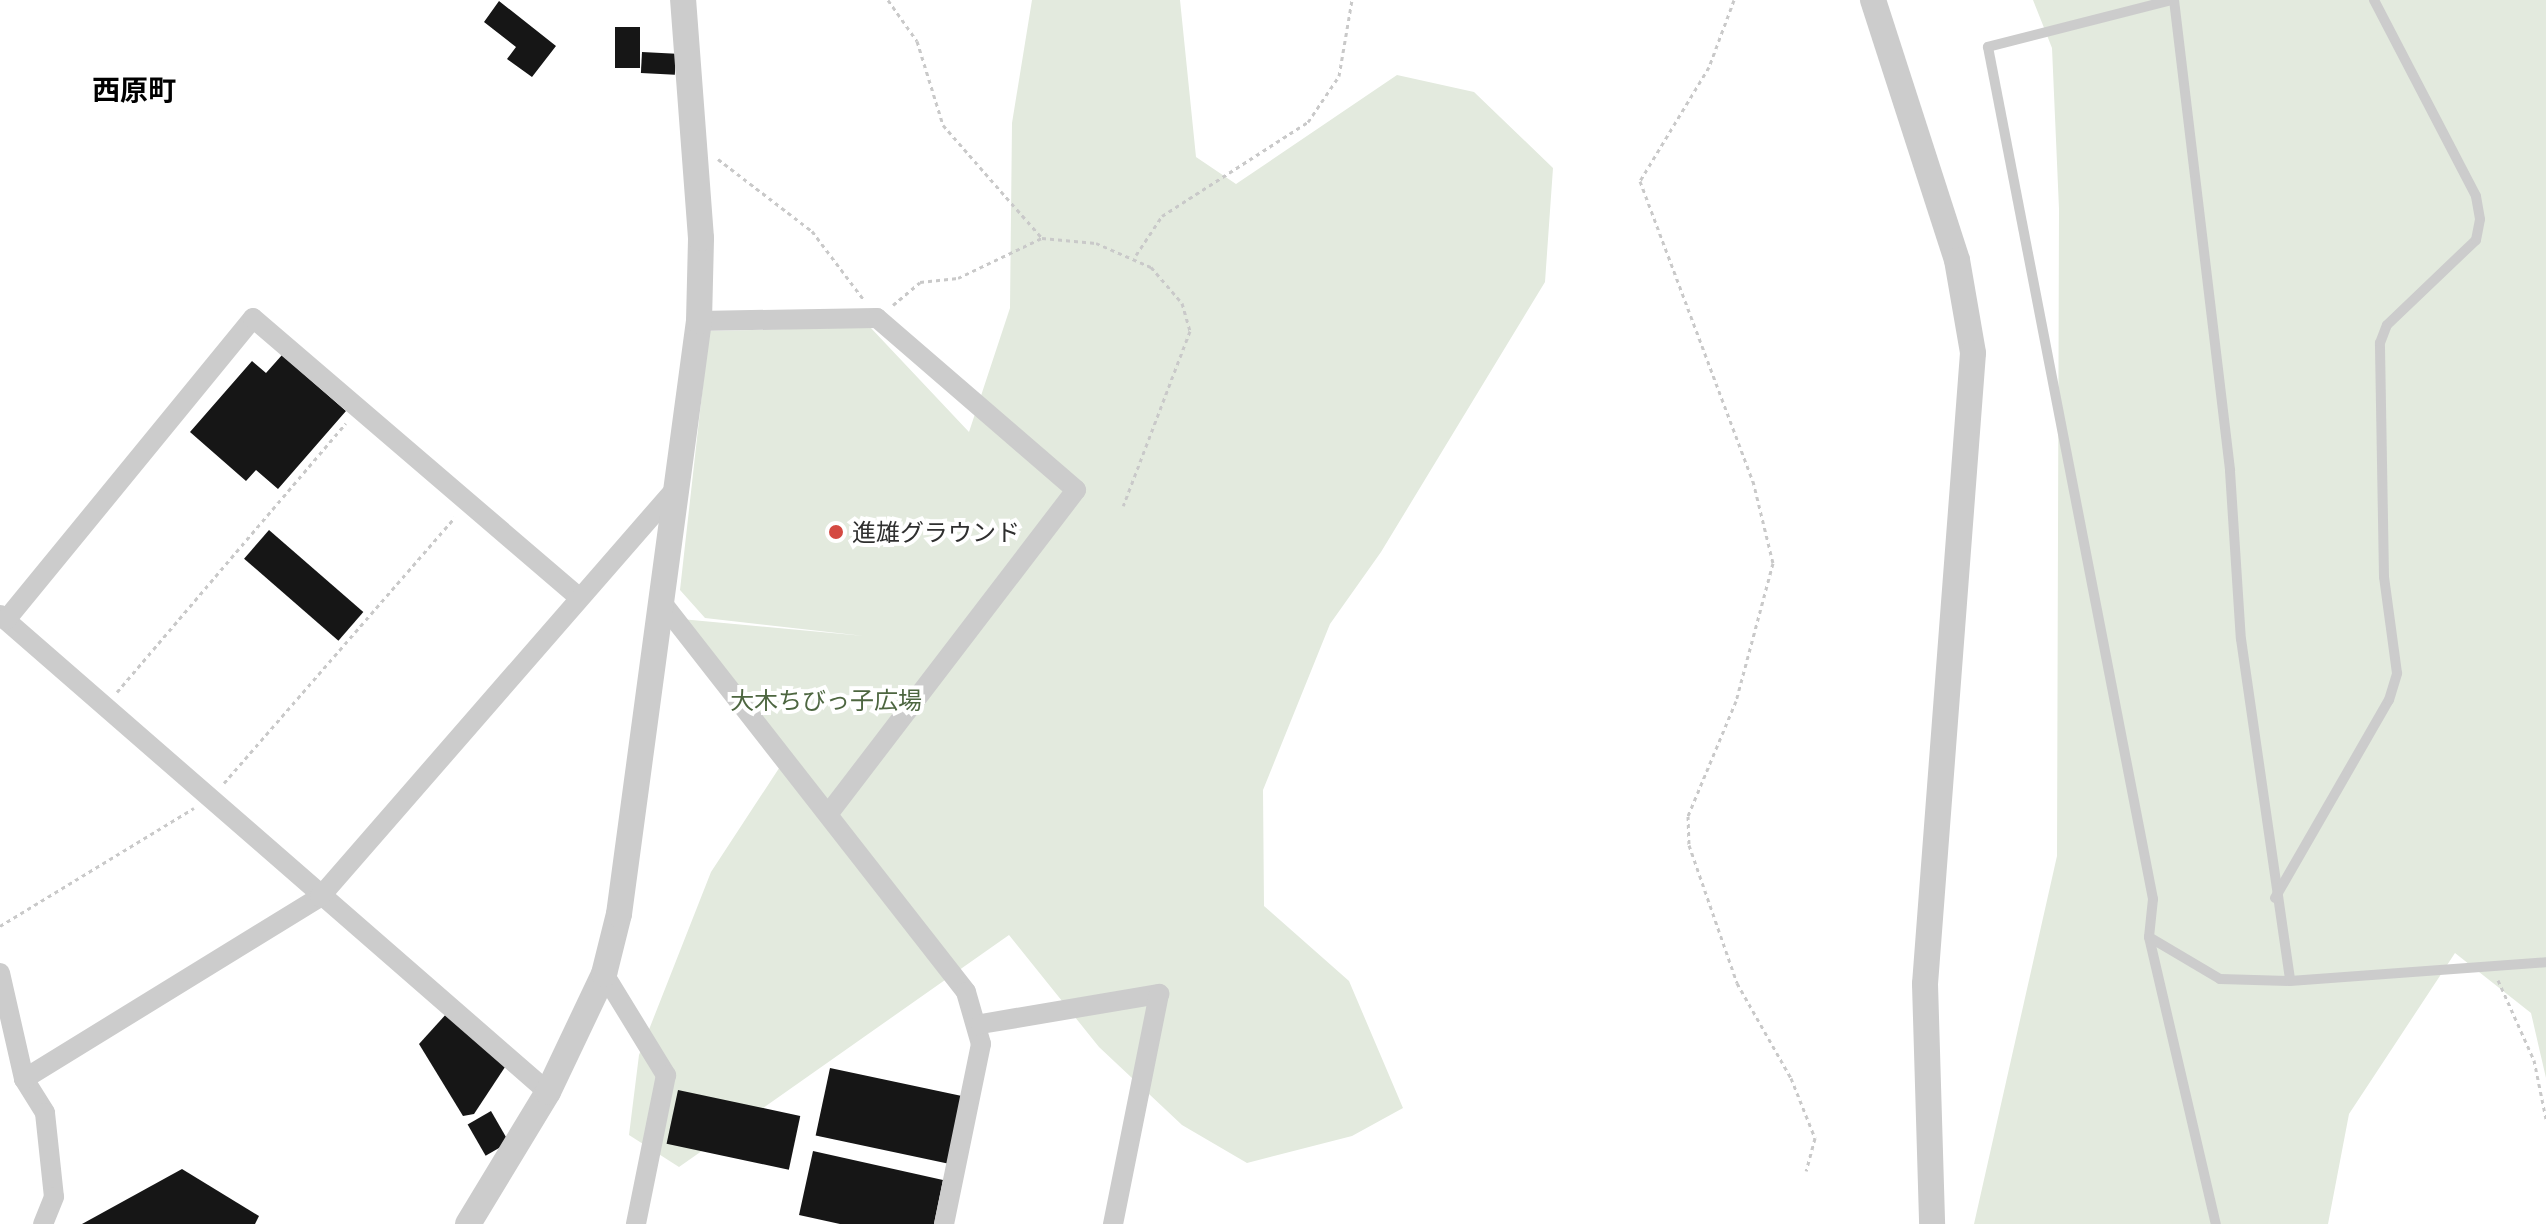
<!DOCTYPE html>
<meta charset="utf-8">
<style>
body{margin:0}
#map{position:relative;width:2546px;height:1224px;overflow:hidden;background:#fff;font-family:"Exo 2","Noto Sans JP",sans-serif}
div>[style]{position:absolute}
.green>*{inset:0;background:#e3eade}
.building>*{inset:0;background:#161616;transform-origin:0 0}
.path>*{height:3px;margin-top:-1.5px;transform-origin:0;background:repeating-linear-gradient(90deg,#c9c9c9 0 4px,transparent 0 8px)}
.service>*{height:10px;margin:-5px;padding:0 5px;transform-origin:5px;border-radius:5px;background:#ccc}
.minor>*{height:20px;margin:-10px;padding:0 10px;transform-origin:10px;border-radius:10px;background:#ccc}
.tertiary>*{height:26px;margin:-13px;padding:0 13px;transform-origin:13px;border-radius:13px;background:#ccc}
.dots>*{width:22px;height:22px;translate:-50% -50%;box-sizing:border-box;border:4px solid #fff;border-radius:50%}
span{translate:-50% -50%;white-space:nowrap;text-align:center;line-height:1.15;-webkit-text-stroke:8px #fff;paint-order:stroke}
.poi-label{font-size:24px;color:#2f2f2f}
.left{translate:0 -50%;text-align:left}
.park-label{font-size:24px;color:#4d6640}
.quarter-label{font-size:28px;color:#000;font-weight:700}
</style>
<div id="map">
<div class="green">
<div style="clip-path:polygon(1032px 0,1180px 0,1196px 157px,1236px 184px,1397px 75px,1474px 92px,1553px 168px,1545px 282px,1381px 552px,1330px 624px,1263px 790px,1264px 906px,1349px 981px,1403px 1108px,1352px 1136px,1247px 1163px,1182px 1125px,1099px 1047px,1009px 935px,679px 1167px,629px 1135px,639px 1055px,711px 872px,787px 756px,681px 619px,864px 636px,705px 618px,680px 590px,709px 331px,870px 327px,969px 432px,1010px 308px,1012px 123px)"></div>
<div style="clip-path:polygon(2033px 0,2546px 0,2546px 1078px,2531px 1013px,2455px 953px,2349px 1114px,2328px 1224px,1974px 1224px,2057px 856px,2059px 209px,2052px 48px)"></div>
</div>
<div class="building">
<div style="clip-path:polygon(499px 1px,556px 46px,532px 77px,507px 59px,516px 47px,484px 22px)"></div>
<div style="left:615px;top:27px;width:25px;height:41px"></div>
<div style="left:642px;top:52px;width:34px;height:21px;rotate:3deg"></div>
<div style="clip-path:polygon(282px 355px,346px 411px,278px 489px,256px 470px,246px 481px,190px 432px,252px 361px,266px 373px)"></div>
<div style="left:269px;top:530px;width:125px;height:38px;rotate:41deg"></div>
<div style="clip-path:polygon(448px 1012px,507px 1064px,474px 1114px,463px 1116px,419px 1044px)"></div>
<div style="left:830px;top:1068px;width:136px;height:69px;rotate:12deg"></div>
<div style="left:678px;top:1090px;width:125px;height:55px;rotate:12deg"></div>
<div style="left:491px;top:1111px;width:36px;height:27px;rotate:60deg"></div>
<div style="clip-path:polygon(813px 1151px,943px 1180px,934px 1224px,840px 1224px,799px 1215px)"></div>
<div style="clip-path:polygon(182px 1169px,259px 1216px,255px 1224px,82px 1224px)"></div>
</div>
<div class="path">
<div style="left:888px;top:0;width:50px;rotate:54.7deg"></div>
<div style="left:917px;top:41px;width:88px;rotate:72.8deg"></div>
<div style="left:943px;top:125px;width:150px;rotate:48.8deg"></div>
<div style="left:1734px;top:0;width:72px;rotate:110.5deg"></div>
<div style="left:1709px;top:67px;width:133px;rotate:121.2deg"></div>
<div style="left:1640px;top:181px;width:321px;rotate:69.4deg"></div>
<div style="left:1753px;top:481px;width:84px;rotate:76.3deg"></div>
<div style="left:1773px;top:563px;width:143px;rotate:105deg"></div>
<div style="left:1736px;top:701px;width:125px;rotate:112.7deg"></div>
<div style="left:1688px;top:816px;width:29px;rotate:88deg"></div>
<div style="left:1689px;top:845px;width:146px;rotate:70.8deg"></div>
<div style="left:1737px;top:983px;width:109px;rotate:60.4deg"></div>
<div style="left:1791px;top:1078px;width:65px;rotate:68.2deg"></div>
<div style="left:1815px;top:1138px;width:34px;rotate:105deg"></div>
<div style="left:718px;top:159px;width:118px;rotate:37.5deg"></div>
<div style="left:812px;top:231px;width:86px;rotate:53deg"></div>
<div style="left:1136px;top:255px;width:47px;rotate:-56.3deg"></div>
<div style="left:1162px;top:216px;width:174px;rotate:-32.8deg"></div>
<div style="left:1308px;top:122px;width:55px;rotate:-56deg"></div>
<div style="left:1339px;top:76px;width:77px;rotate:-80.3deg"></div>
<div style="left:893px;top:305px;width:35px;rotate:-40deg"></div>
<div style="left:920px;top:282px;width:38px;rotate:-6deg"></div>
<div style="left:958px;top:278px;width:93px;rotate:-25.5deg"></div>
<div style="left:1042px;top:238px;width:54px;rotate:5.3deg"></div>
<div style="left:1096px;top:243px;width:60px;rotate:23.6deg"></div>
<div style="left:1151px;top:267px;width:48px;rotate:49.3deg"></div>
<div style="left:1182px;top:303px;width:29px;rotate:74deg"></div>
<div style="left:1190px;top:331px;width:187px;rotate:110.9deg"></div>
<div style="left:117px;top:692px;width:353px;rotate:-49.6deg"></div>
<div style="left:224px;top:783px;width:352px;rotate:-49deg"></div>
<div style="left:0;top:926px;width:227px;rotate:-31.3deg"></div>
<div style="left:2498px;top:980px;width:88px;rotate:65.8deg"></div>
<div style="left:2534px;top:1060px;width:60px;rotate:78.5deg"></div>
</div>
<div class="service">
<div style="left:2172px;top:0;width:190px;rotate:165.7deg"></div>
<div style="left:1988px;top:47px;width:868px;rotate:79.04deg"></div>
<div style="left:2153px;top:899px;width:38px;rotate:96deg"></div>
<div style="left:2149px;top:937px;width:295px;rotate:76.9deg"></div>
<div style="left:2174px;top:0;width:474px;rotate:83.2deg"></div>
<div style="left:2230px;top:471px;width:168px;rotate:86.3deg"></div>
<div style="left:2241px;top:639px;width:345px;rotate:81.8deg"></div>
<div style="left:2275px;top:898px;width:228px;rotate:-60.1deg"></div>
<div style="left:2389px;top:700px;width:28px;rotate:-73deg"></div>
<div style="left:2397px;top:673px;width:97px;rotate:-97.7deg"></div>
<div style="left:2384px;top:577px;width:234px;rotate:-91deg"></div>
<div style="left:2380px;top:343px;width:19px;rotate:-69deg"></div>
<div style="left:2387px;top:325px;width:123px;rotate:-43.7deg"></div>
<div style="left:2476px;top:240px;width:21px;rotate:-79deg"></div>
<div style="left:2480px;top:219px;width:23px;rotate:-100deg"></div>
<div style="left:2476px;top:196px;width:221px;rotate:-117.5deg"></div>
<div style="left:2149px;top:937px;width:82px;rotate:30.6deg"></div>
<div style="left:2220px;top:979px;width:70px;rotate:1.6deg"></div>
<div style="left:2290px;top:981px;width:257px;rotate:-4.2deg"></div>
</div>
<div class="minor">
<div style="left:699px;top:321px;width:178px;rotate:-1deg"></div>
<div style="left:877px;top:318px;width:263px;rotate:40.8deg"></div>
<div style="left:1076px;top:490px;width:408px;rotate:127.4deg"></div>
<div style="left:663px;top:604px;width:492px;rotate:52deg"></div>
<div style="left:966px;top:992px;width:54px;rotate:73.9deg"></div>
<div style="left:981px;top:1044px;width:184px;rotate:101.6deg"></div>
<div style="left:0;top:615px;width:727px;rotate:41.04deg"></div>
<div style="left:6px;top:620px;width:390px;rotate:-50.7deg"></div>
<div style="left:253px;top:318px;width:427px;rotate:40.6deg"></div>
<div style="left:0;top:973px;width:109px;rotate:77.2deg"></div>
<div style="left:24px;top:1079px;width:40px;rotate:58deg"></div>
<div style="left:45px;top:1113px;width:84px;rotate:83.9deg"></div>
<div style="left:54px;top:1197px;width:29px;rotate:112deg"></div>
<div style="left:604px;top:974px;width:119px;rotate:58.5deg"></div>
<div style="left:666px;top:1075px;width:152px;rotate:101.4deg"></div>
<div style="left:981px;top:1024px;width:181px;rotate:-9.6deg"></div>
<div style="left:1159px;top:994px;width:235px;rotate:101.3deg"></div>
<div style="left:24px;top:1079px;width:347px;rotate:-31.6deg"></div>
<div style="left:320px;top:897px;width:544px;rotate:-48.95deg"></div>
</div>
<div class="tertiary">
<div style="left:1873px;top:0;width:273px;rotate:72.1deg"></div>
<div style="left:1957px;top:260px;width:94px;rotate:80.2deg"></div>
<div style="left:1973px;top:353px;width:633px;rotate:94.35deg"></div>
<div style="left:1925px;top:984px;width:240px;rotate:88.3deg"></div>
<div style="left:468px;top:1224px;width:154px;rotate:-58.8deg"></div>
<div style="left:548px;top:1092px;width:131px;rotate:-64.6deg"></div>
<div style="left:604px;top:974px;width:62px;rotate:-76deg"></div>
<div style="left:619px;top:914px;width:598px;rotate:-82.32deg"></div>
<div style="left:699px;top:321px;width:83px;rotate:-88.6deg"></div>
<div style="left:701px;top:238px;width:239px;rotate:-94.3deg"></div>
</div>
<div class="dots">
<div style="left:836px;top:532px;background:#d44a42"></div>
</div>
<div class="poi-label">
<span class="left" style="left:852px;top:532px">進雄グラウンド</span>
</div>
<div class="park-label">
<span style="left:826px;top:700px">大木ちびっ子広場</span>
</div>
<div class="quarter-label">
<span style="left:134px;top:89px">西原町</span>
</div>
</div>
